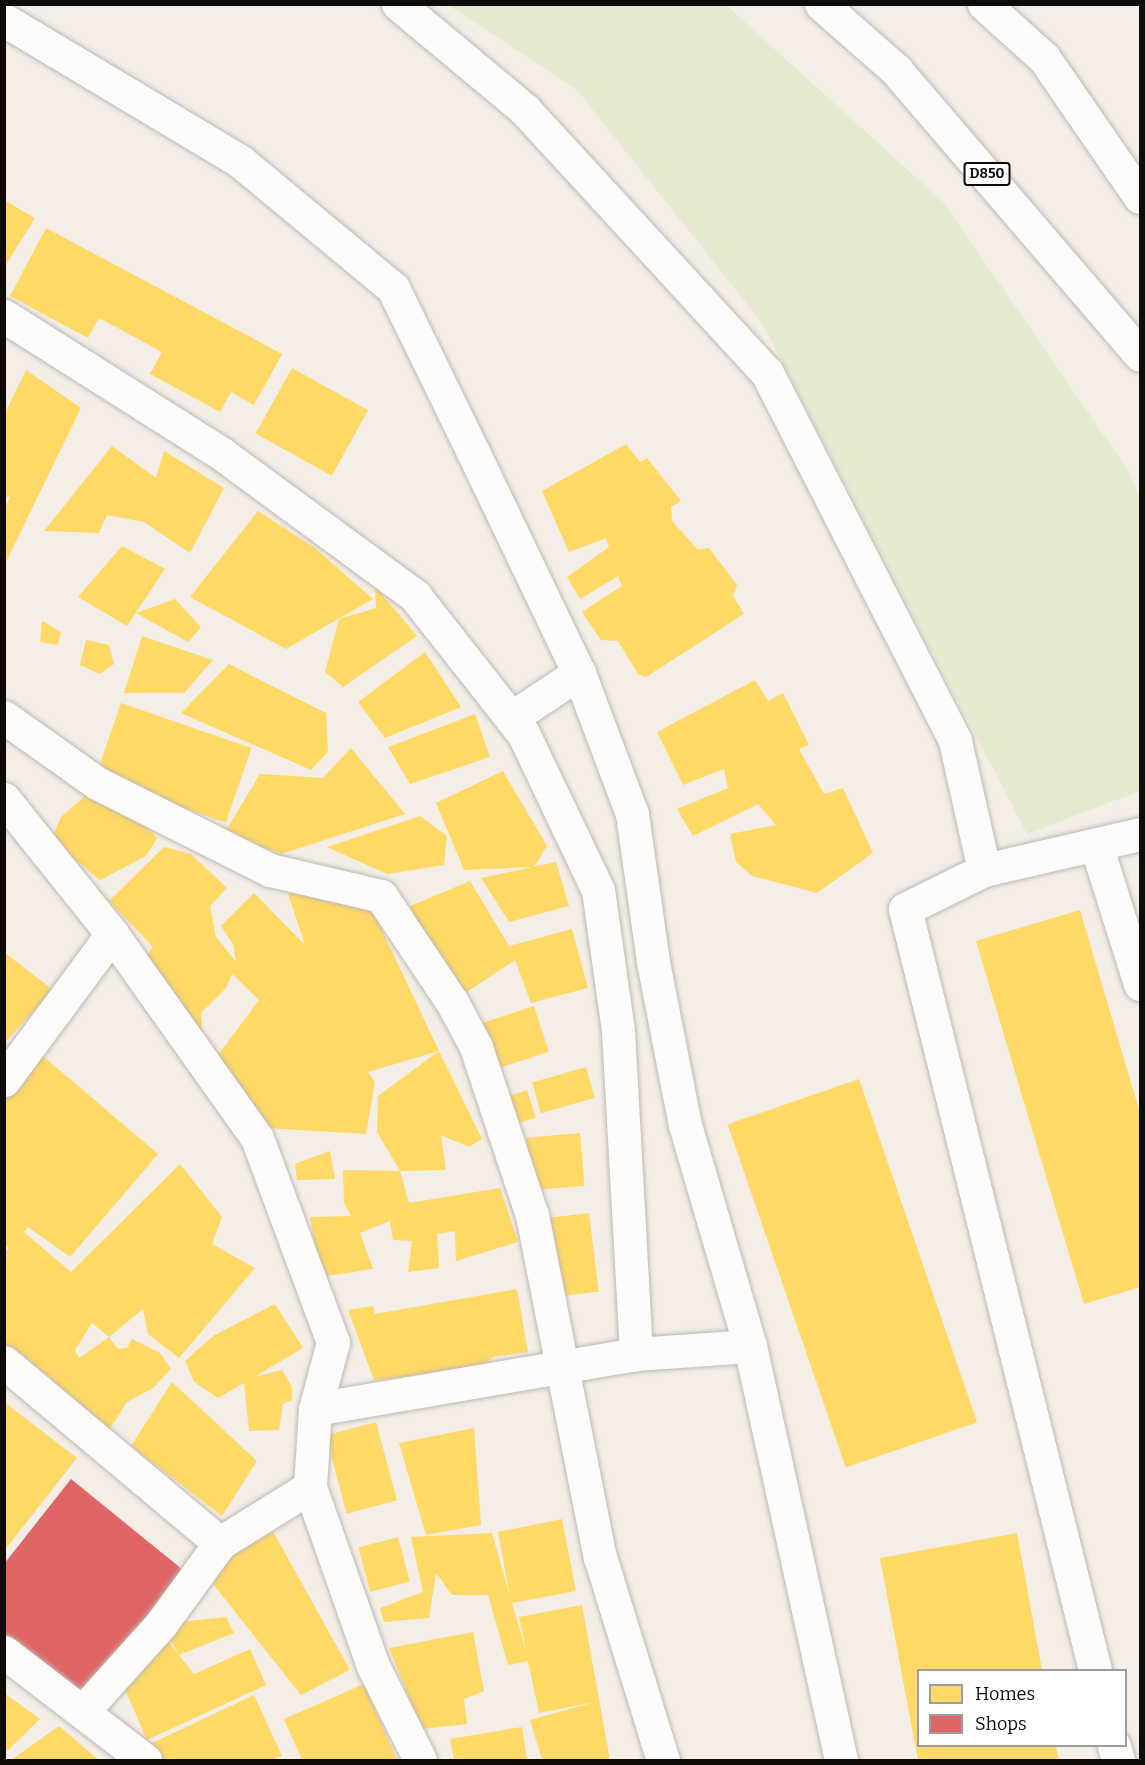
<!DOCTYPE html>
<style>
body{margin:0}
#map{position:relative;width:1145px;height:1765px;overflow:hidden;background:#f4eee7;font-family:Bitter,serif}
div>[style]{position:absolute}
.green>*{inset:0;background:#e5ebcf}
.homes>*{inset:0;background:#ffd966;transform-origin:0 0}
.shops>*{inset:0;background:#e06666}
.roads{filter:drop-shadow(0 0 2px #bdb8b3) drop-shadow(0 0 2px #bdb8b3)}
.minor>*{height:33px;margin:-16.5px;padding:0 16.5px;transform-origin:16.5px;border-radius:16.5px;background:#fdfcfb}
.trunk>*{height:33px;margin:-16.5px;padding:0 16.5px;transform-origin:16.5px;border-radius:16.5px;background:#fdfcfb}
span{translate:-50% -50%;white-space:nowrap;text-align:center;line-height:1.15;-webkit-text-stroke:6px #fff;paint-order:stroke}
.shield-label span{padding:2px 4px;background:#fff;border:2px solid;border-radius:4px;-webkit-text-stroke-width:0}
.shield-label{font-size:14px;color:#0f0b08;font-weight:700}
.frame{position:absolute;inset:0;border:6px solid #0f0b08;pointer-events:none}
.legend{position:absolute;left:917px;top:1669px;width:210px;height:78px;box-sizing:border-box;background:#fff;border:2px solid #9f9d9c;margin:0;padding:8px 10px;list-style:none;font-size:18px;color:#0f0b08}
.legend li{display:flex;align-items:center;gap:12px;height:30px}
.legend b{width:30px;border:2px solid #9f9d9c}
</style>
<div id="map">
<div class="green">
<div style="clip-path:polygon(448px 5px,726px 5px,944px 203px,1129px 472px,1140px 498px,1140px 791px,1027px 834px,762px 323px,577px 90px)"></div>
</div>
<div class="homes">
<div style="clip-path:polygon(4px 200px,35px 218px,4px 268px)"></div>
<div style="clip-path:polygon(46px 228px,282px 354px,254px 405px,231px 392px,220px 412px,150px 374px,162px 352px,99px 318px,88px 338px,10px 296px)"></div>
<div style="left:292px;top:368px;width:87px;height:75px;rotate:29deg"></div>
<div style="clip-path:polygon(26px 370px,81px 408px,4px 566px,4px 510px,10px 497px,4px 496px,4px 415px)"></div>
<div style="clip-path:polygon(626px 444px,640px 462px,647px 458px,681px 501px,671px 507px,672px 521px,698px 550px,709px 548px,737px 585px,733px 596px,744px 614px,646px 677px,638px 674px,618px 641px,601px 640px,582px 612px,622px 586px,618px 576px,580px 599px,567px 577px,609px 547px,606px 538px,569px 552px,542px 491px)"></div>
<div style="clip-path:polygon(112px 446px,156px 478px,164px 451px,224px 488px,190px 553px,144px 522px,107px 515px,99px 533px,44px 531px)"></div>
<div style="clip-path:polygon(258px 511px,315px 548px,373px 599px,286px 649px,190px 597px)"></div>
<div style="clip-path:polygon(122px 546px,165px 569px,127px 626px,78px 597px)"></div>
<div style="clip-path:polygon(375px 586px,417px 636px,343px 687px,325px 672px,339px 619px,376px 608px)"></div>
<div style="clip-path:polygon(175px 599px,201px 627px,188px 642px,136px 613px)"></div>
<div style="clip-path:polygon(42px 621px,61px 632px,58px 645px,40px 642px)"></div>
<div style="clip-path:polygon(142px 636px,213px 660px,184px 693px,124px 693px)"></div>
<div style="clip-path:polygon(86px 640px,109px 645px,114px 664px,100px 674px,80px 665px)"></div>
<div style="clip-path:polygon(425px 652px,461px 707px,385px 738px,358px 702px)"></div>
<div style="clip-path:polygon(229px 664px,326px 713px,328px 752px,311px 770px,181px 713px)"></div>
<div style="clip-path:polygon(755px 680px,768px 701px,783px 693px,809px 745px,799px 749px,824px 794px,843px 788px,873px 853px,817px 893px,752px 876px,736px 862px,730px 834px,776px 825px,758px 804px,693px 836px,677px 809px,728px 788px,724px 769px,683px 785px,657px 732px)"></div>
<div style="left:121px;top:703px;width:138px;height:79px;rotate:19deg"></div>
<div style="clip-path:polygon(475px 714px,490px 757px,410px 784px,388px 747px)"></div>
<div style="clip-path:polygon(351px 748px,405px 814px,281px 854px,225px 832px,260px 774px,323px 778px)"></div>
<div style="clip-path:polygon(503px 771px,547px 846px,534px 867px,464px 870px,436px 803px)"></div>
<div style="clip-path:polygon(95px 787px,134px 812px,157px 838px,146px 856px,100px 880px,51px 840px,61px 817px)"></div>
<div style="clip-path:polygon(420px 816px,447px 836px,444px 865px,387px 874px,327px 847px)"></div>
<div style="clip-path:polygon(164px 847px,191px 854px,227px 888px,210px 906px,216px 937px,236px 962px,233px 944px,221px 926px,254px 893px,305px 945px,288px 894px,320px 887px,373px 911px,439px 1051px,368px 1072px,375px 1082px,366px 1134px,266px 1128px,215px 1059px,259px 1000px,232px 974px,226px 988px,201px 1013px,203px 1040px,143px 959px,153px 947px,109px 901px)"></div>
<div style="clip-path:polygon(556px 862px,569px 906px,509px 922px,481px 878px)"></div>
<div style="clip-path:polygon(470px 881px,509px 946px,572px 929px,588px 988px,531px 1003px,515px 960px,452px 1002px,410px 906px)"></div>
<div style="clip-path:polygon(1080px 910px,1140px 1113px,1140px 1287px,1084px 1304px,976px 941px)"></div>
<div style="clip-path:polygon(4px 952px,53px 990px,4px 1043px)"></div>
<div style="left:534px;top:1006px;width:48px;height:63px;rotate:72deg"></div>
<div style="clip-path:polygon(evenodd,30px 1045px,158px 1154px,70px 1257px,28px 1227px,24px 1232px,71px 1272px,180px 1164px,222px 1217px,212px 1244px,255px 1268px,179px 1358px,148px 1334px,143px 1309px,109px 1337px,118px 1349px,127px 1348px,132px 1339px,160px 1353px,171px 1369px,153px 1388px,127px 1402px,108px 1432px,4px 1355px,4px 1253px,9px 1248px,4px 1245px,4px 1084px,30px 1045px,92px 1323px,109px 1337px,79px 1358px,75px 1350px,92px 1323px)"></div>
<div style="clip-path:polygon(439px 1051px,482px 1139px,469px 1147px,441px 1135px,446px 1170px,400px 1171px,377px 1132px,378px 1096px)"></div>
<div style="left:586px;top:1067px;width:32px;height:56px;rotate:74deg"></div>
<div style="left:859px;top:1079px;width:363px;height:139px;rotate:71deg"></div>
<div style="left:527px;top:1090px;width:29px;height:26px;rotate:72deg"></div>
<div style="left:580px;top:1133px;width:53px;height:54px;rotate:85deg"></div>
<div style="clip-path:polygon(330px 1151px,335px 1179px,297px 1180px,295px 1164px)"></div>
<div style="clip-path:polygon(343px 1170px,400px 1171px,409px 1203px,500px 1188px,518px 1242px,456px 1261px,455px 1231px,437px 1234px,439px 1268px,408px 1272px,412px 1241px,393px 1240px,390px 1221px,360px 1233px,373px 1269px,320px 1277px,310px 1217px,351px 1216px,344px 1203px)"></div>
<div style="left:589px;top:1213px;width:79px;height:48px;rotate:83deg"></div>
<div style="clip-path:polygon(517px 1289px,528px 1352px,493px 1357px,481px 1369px,374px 1380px,348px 1310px,373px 1306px,375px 1314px)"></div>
<div style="clip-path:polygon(275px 1304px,303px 1348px,254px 1377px,282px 1370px,292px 1387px,292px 1400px,283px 1404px,279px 1430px,249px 1431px,244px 1383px,218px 1398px,194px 1382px,185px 1361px,213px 1336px)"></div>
<div style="clip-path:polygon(172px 1382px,257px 1461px,222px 1516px,131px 1446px)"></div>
<div style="clip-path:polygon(4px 1402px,77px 1458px,4px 1551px)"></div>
<div style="left:376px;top:1422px;width:81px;height:52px;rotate:75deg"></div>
<div style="clip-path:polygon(474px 1428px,481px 1525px,426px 1535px,399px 1443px)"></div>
<div style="clip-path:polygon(562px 1519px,576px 1591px,512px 1603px,527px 1654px,519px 1617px,582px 1605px,610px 1760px,542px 1760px,530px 1720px,595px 1702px,539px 1713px,528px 1661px,508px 1665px,488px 1595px,452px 1595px,436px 1573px,429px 1618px,384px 1622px,380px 1608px,423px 1592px,411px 1537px,492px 1533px,510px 1597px,498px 1532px)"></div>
<div style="clip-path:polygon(270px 1526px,350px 1670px,301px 1695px,206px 1575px)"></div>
<div style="clip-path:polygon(1017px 1533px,1042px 1670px,918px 1670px,918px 1746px,1056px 1746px,1059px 1760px,918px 1760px,880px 1558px)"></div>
<div style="left:398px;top:1537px;width:46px;height:41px;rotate:75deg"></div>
<div style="clip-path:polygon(226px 1617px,234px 1633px,179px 1655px,161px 1624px)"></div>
<div style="clip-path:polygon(473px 1632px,484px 1691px,464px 1699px,467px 1724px,422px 1729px,389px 1648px)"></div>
<div style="clip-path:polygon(168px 1641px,194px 1674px,250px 1649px,266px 1685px,147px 1740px,121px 1680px)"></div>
<div style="clip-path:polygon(364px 1684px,397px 1760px,302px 1760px,284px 1719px)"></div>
<div style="clip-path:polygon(4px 1693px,40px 1719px,4px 1754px)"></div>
<div style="clip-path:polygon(254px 1695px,282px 1756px,272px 1760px,155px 1760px,148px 1745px)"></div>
<div style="clip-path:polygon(59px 1726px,99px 1760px,11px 1760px)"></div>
<div style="clip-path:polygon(522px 1727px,527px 1760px,454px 1760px,450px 1739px)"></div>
</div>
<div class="shops">
<div style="clip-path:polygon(71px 1479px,188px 1574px,82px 1698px,4px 1637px,4px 1564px)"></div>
</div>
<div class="roads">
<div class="minor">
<div style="left:398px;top:4px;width:165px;rotate:39.8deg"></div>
<div style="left:525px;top:110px;width:357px;rotate:47.4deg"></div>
<div style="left:767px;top:373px;width:413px;rotate:62.9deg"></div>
<div style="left:955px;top:741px;width:132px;rotate:77.3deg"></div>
<div style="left:984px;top:870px;width:160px;rotate:-13deg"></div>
<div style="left:4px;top:20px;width:276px;rotate:30.9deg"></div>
<div style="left:241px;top:162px;width:197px;rotate:39.7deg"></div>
<div style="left:393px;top:288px;width:185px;rotate:64deg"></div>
<div style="left:474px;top:454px;width:243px;rotate:64.4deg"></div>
<div style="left:579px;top:673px;width:151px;rotate:69.4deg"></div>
<div style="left:632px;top:814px;width:149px;rotate:81.9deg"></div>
<div style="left:653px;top:962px;width:166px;rotate:78.9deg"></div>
<div style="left:685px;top:1125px;width:230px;rotate:73.6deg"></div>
<div style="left:750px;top:1346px;width:424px;rotate:77.6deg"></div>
<div style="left:4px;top:316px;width:258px;rotate:32.3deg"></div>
<div style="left:222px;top:454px;width:240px;rotate:36.3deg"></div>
<div style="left:415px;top:596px;width:174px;rotate:51.8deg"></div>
<div style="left:523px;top:733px;width:174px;rotate:64.5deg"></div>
<div style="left:598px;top:890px;width:142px;rotate:81.9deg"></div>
<div style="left:618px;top:1031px;width:324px;rotate:86.8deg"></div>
<div style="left:4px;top:717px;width:114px;rotate:35.4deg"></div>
<div style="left:97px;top:783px;width:194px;rotate:26.7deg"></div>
<div style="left:270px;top:870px;width:114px;rotate:13.2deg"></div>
<div style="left:381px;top:896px;width:128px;rotate:56.2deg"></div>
<div style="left:452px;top:1002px;width:51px;rotate:61.9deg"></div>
<div style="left:476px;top:1047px;width:177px;rotate:71.6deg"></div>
<div style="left:532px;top:1215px;width:349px;rotate:78.8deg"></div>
<div style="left:600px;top:1557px;width:213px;rotate:72.8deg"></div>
<div style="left:511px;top:718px;width:82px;rotate:-33.5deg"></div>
<div style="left:4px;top:799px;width:173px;rotate:51.3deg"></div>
<div style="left:112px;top:934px;width:250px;rotate:54.6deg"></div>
<div style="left:257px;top:1138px;width:218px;rotate:69.6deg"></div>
<div style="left:333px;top:1342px;width:69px;rotate:105deg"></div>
<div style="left:315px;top:1409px;width:78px;rotate:93.7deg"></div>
<div style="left:310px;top:1487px;width:190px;rotate:70.6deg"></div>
<div style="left:373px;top:1666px;width:105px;rotate:63.4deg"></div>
<div style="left:1096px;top:845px;width:146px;rotate:72.4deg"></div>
<div style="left:984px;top:870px;width:88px;rotate:153.7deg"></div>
<div style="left:905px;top:909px;width:784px;rotate:75.98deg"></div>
<div style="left:4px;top:1080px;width:182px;rotate:-53.5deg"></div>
<div style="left:4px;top:1362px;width:282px;rotate:40deg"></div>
<div style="left:315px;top:1409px;width:326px;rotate:-9.7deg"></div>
<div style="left:636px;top:1354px;width:114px;rotate:-4deg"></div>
<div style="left:4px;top:1652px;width:178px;rotate:37.5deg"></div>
<div style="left:83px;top:1711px;width:117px;rotate:-48.1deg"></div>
<div style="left:161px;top:1624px;width:100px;rotate:-53.9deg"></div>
<div style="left:220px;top:1543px;width:106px;rotate:-31.9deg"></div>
<div style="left:1114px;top:1746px;width:15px;rotate:74deg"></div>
</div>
<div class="trunk">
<div style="left:821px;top:4px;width:100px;rotate:41.3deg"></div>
<div style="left:896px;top:70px;width:375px;rotate:49.4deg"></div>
<div style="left:984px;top:4px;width:81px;rotate:42deg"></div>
<div style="left:1044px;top:58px;width:169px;rotate:55.4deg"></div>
</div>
</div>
<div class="shield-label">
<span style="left:987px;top:174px">D850</span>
</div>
<div class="frame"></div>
<ul class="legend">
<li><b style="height:16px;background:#ffd966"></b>Homes</li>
<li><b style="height:16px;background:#e06666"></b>Shops</li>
</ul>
</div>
